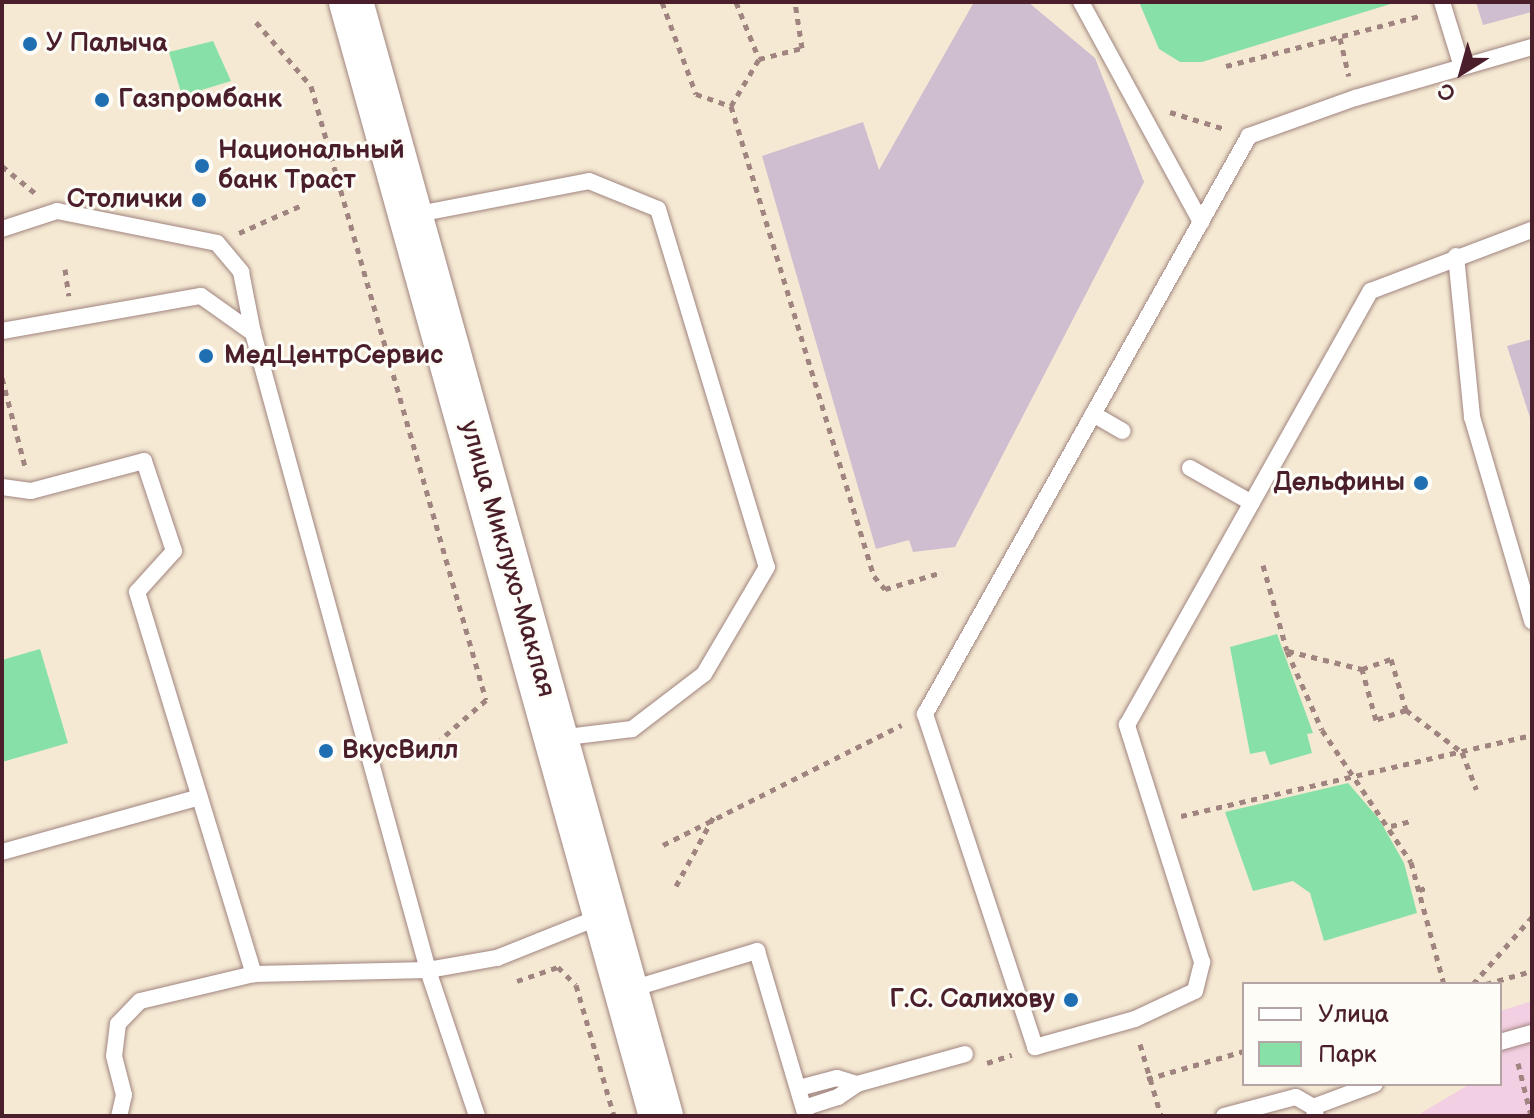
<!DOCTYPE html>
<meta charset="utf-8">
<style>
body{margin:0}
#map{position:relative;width:1534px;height:1118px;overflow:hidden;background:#f5e9d3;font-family:"Balsamiq Sans",sans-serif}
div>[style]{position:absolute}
.built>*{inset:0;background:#f2cfe2}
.industrial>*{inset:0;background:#cfbdd0}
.green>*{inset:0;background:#87e1a6}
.path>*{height:5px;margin-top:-2.5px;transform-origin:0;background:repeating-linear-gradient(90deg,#a0847f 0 6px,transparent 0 12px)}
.roads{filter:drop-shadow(0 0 2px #a0847f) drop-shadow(0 0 2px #a0847f)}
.service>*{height:16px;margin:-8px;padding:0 8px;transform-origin:8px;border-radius:8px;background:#fff}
.secondary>*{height:44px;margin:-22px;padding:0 22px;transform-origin:22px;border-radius:22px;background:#fff}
.dots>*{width:22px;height:22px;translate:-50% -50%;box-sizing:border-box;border:4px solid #fdfcf7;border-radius:50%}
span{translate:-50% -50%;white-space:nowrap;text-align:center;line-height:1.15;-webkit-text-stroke:6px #fdfcf7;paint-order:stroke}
.poi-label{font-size:26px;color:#4a1f2b;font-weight:700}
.left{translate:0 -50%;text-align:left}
.right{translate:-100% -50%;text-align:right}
.street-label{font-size:26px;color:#4a1f2b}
.frame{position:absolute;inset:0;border:4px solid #4a1f2b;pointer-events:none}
.legend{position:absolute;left:1242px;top:982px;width:260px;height:104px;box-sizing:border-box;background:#fdfcf7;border:2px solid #b5a4a5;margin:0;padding:10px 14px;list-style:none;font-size:24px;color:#4a1f2b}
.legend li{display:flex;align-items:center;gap:16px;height:40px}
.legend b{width:40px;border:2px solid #b5a4a5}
.north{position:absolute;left:1422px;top:32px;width:80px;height:80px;-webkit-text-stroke:6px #fdfcf7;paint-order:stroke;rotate:217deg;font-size:22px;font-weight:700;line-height:32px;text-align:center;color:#4a1f2b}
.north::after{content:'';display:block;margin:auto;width:28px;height:36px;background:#4a1f2b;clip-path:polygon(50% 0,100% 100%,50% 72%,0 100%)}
</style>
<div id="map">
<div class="built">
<div style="clip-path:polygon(1532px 1001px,1532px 1116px,1416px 1116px,1470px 1084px,1500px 1084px,1500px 1011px)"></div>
</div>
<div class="industrial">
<div style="clip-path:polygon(974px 2px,1028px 2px,1095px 58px,1144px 182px,955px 547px,913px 552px,909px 540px,876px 549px,762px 156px,863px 122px,879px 170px)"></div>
<div style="clip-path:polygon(1476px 2px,1532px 2px,1532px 12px,1483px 25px)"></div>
<div style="clip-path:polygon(1532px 339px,1532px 424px,1507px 346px)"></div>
</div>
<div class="green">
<div style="clip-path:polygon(1139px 2px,1397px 2px,1202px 62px,1180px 62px,1159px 49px)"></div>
<div style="clip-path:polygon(213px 41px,231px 81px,182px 96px,169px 52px)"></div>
<div style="clip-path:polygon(1277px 634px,1313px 733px,1307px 734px,1312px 753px,1270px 765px,1265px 751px,1250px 754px,1230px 647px)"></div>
<div style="clip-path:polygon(40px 649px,68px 743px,2px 762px,2px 660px)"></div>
<div style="clip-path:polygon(1348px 783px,1379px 819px,1404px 863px,1417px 913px,1324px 941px,1310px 893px,1293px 881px,1253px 891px,1225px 812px)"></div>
</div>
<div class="path">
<div style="left:662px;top:2px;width:98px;rotate:69.7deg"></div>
<div style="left:696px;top:94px;width:37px;rotate:19deg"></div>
<div style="left:731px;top:106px;width:491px;rotate:73.1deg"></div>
<div style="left:874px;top:576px;width:17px;rotate:50deg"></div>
<div style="left:885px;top:589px;width:60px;rotate:-16.3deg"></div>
<div style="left:736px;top:2px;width:61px;rotate:68deg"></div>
<div style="left:256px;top:22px;width:84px;rotate:49.3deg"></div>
<div style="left:311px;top:86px;width:638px;rotate:74.09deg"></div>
<div style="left:486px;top:700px;width:60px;rotate:139.1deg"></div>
<div style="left:1340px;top:38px;width:39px;rotate:77deg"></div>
<div style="left:1226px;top:66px;width:200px;rotate:-14.5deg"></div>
<div style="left:731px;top:106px;width:55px;rotate:-59.2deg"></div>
<div style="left:759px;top:59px;width:44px;rotate:-14.3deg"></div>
<div style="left:802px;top:48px;width:47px;rotate:-98.7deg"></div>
<div style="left:1170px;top:112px;width:58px;rotate:17.2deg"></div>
<div style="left:2px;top:166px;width:43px;rotate:39.3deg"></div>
<div style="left:239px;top:233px;width:69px;rotate:-24deg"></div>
<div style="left:65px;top:269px;width:27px;rotate:82deg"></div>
<div style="left:2px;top:378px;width:91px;rotate:75.4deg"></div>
<div style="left:1263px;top:565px;width:89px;rotate:74.4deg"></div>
<div style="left:1287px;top:651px;width:86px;rotate:66.1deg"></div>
<div style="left:1322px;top:730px;width:159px;rotate:56deg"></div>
<div style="left:1411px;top:862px;width:126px;rotate:74.9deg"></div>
<div style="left:1288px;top:651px;width:76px;rotate:13.7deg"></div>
<div style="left:1362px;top:669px;width:31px;rotate:-19deg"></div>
<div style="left:1391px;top:659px;width:53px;rotate:73.6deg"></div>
<div style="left:1406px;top:710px;width:32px;rotate:162deg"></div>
<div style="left:1376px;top:720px;width:53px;rotate:-105.4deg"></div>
<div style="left:1406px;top:710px;width:70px;rotate:36.9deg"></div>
<div style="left:1462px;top:752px;width:40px;rotate:69deg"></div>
<div style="left:1181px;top:816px;width:360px;rotate:-13deg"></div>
<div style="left:1391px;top:826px;width:21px;rotate:-14deg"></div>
<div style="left:663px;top:845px;width:267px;rotate:-26.7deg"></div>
<div style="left:676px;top:886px;width:80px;rotate:-61.5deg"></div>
<div style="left:1419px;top:890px;width:11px;rotate:-15deg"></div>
<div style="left:517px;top:981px;width:43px;rotate:-18.9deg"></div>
<div style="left:558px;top:967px;width:25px;rotate:45deg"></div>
<div style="left:576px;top:985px;width:136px;rotate:73.8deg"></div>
<div style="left:1473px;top:984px;width:89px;rotate:-48.6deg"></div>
<div style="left:1486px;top:984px;width:48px;rotate:-15.8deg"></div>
<div style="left:1140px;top:1044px;width:75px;rotate:73.7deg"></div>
<div style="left:987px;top:1063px;width:26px;rotate:-18deg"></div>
<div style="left:1518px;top:1063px;width:55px;rotate:76.2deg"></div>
<div style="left:1147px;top:1079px;width:101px;rotate:-16.1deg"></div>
</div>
<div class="roads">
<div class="service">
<div style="left:1081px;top:2px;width:251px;rotate:61.4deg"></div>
<div style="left:1442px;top:2px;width:68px;rotate:72.9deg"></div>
<div style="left:1532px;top:47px;width:184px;rotate:163.9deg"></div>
<div style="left:1355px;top:98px;width:113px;rotate:160.3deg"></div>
<div style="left:1249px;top:136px;width:663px;rotate:119.27deg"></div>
<div style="left:925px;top:714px;width:351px;rotate:71.7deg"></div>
<div style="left:1035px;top:1047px;width:104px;rotate:-15.6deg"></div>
<div style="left:1135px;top:1019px;width:66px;rotate:-25deg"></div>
<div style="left:1195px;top:991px;width:30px;rotate:-76deg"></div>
<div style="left:1202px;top:962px;width:249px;rotate:-107.6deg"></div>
<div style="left:1127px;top:725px;width:498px;rotate:-60.7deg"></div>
<div style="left:1371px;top:291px;width:172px;rotate:-20.8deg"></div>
<div style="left:413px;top:215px;width:179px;rotate:-10.9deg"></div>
<div style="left:589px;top:181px;width:74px;rotate:22.1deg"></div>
<div style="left:658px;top:209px;width:374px;rotate:73.1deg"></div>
<div style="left:767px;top:567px;width:124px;rotate:120.5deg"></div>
<div style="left:704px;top:674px;width:91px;rotate:142.6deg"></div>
<div style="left:632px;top:729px;width:74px;rotate:173deg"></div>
<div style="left:2px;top:229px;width:58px;rotate:-18.1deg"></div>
<div style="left:57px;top:211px;width:163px;rotate:11.3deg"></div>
<div style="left:217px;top:243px;width:38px;rotate:50deg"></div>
<div style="left:241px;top:272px;width:62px;rotate:78.9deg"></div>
<div style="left:253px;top:333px;width:661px;rotate:74.64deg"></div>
<div style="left:428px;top:970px;width:174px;rotate:178.7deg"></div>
<div style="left:254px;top:974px;width:117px;rotate:166.7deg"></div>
<div style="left:140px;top:1001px;width:32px;rotate:134deg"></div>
<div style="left:118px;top:1024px;width:32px;rotate:97deg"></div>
<div style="left:114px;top:1056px;width:40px;rotate:75.6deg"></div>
<div style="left:124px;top:1095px;width:22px;rotate:103deg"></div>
<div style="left:1456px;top:256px;width:162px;rotate:84.3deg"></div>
<div style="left:1472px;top:417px;width:213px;rotate:73.6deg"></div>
<div style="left:2px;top:331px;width:202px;rotate:-10deg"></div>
<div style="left:201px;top:296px;width:64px;rotate:35.4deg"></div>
<div style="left:1093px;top:414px;width:34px;rotate:30deg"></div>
<div style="left:1190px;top:468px;width:71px;rotate:29.4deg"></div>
<div style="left:2px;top:487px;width:29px;rotate:8deg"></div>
<div style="left:31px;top:491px;width:117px;rotate:-14.9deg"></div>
<div style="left:144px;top:461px;width:95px;rotate:71.6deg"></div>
<div style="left:174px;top:551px;width:55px;rotate:132.1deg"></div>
<div style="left:137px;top:592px;width:400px;rotate:73deg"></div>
<div style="left:2px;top:852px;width:205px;rotate:-15.5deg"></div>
<div style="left:628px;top:990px;width:135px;rotate:-16.8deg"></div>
<div style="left:757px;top:951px;width:172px;rotate:73.5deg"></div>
<div style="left:1500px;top:1042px;width:33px;rotate:-16deg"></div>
<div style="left:799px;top:1088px;width:39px;rotate:-15deg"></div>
<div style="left:837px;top:1078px;width:21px;rotate:17deg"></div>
<div style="left:1313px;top:1107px;width:66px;rotate:-20.4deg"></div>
<div style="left:804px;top:1108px;width:36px;rotate:-18deg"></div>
<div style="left:838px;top:1097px;width:23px;rotate:-34deg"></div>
<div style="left:857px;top:1084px;width:112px;rotate:-15.5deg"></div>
<div style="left:477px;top:1116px;width:154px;rotate:-108.6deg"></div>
<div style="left:428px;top:970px;width:70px;rotate:-9.9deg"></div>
<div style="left:497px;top:958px;width:113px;rotate:-21.8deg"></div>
<div style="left:1224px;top:1116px;width:74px;rotate:-14.8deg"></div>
<div style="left:1296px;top:1097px;width:20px;rotate:30deg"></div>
<div style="left:1313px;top:1107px;width:9px;rotate:72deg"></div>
</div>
<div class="secondary">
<div style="left:351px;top:2px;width:1156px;rotate:74.45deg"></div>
</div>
</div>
<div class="dots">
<div style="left:30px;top:44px;background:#1f6fb2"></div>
<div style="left:102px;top:100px;background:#1f6fb2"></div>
<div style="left:202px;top:166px;background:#1f6fb2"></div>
<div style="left:199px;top:200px;background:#1f6fb2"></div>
<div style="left:206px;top:356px;background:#1f6fb2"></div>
<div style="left:1421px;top:483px;background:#1f6fb2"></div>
<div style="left:326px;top:751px;background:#1f6fb2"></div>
<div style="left:1071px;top:1000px;background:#1f6fb2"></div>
</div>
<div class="poi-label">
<span class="left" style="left:46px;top:44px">У Палыча</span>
<span class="left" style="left:118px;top:100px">Газпромбанк</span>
<span class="left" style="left:218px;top:166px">Национальный<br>банк Траст</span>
<span class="right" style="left:183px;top:200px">Столички</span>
<span class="left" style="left:224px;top:356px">МедЦентрСервис</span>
<span class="right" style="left:1405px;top:483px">Дельфины</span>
<span class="left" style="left:342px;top:751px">ВкусВилл</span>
<span class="right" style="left:1055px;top:1000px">Г.С. Салихову</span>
</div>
<div class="street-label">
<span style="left:507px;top:559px;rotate:74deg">улица Миклухо-Маклая</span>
</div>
<div class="frame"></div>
<ul class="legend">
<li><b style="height:10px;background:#fff"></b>Улица</li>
<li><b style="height:22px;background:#87e1a6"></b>Парк</li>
</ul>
<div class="north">С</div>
</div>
